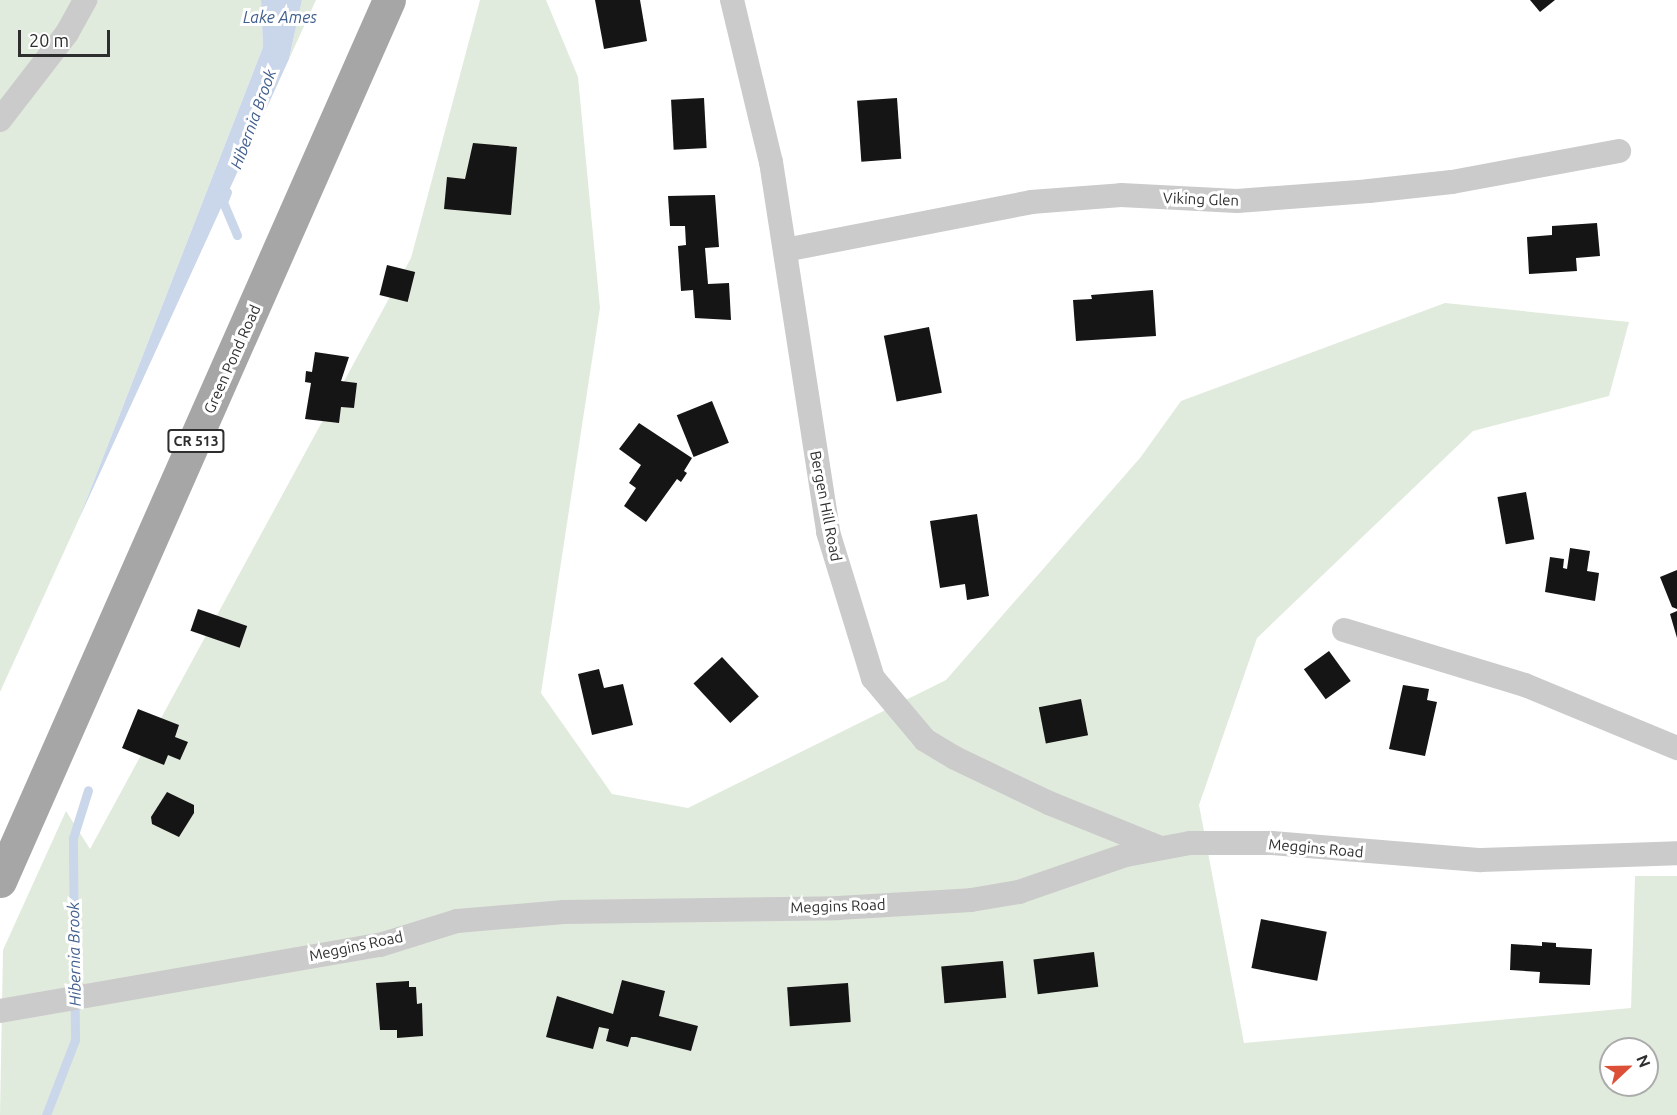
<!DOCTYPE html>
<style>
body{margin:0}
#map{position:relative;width:1677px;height:1115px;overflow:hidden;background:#fff;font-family:Ubuntu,sans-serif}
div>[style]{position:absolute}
.green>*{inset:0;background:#e1ebdd}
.water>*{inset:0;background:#cad6ea}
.stream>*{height:9px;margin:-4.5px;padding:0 4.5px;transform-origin:4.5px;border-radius:4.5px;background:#cad6ea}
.building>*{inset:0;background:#151515;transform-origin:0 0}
.minor>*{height:24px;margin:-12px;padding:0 12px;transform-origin:12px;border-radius:12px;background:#cbcbcb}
.primary>*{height:33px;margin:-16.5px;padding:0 16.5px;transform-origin:16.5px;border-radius:16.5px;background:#a6a6a6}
span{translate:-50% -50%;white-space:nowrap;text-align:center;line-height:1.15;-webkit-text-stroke:6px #fff;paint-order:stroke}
.shield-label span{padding:2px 4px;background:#fff;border:2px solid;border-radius:4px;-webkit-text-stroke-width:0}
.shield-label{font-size:14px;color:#2e2e2e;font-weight:700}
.street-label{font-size:15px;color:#2e2e2e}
.water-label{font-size:16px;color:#405e8d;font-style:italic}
.north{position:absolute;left:1599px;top:1037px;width:60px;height:60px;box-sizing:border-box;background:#fff;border:2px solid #ababab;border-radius:50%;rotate:68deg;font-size:16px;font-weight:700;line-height:24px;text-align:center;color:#2e2e2e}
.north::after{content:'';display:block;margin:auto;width:21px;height:27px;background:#dd5038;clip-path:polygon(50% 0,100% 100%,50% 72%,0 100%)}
.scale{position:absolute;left:18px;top:30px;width:92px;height:27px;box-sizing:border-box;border:3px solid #2e2e2e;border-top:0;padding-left:8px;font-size:18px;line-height:21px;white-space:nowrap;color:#2e2e2e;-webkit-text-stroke:4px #fff;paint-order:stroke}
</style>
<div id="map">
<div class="green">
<div style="clip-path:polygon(0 0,261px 0,263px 47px,79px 519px,0 692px)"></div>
<div style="clip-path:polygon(302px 0,316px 0,289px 59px)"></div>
<div style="clip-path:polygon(evenodd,480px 0,546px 0,578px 77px,600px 308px,541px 693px,612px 794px,688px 808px,946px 680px,1140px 458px,1181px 401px,1445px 303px,1629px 322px,1609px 396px,1473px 431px,1257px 638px,1199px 805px,1244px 1043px,1631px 1008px,1635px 876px,1677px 876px,1677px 1115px,0 1115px,3px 950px,66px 811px,90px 849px,411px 258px,480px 0,1611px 1049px,1647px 1049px,1647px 1085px,1611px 1085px,1611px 1049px)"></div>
</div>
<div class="water">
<div style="clip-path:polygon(261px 0,302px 0,289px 59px,79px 519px,263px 47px)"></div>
</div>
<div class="stream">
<div style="left:227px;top:192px;width:11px;rotate:112deg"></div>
<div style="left:223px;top:202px;width:36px;rotate:67deg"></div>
<div style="left:46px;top:1115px;width:80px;rotate:-68.9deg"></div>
<div style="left:75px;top:1040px;width:202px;rotate:-90.6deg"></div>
<div style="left:73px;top:838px;width:50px;rotate:-72.6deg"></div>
</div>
<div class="building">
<div style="clip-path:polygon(595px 0,640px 0,647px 41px,604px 49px)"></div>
<div style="clip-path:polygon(1530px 0,1555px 0,1540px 12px)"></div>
<div style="left:704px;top:98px;width:50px;height:33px;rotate:87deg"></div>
<div style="left:897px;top:98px;width:61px;height:40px;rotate:86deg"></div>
<div style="clip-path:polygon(473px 143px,517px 147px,511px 215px,444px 209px,447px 177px,465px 179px)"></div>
<div style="clip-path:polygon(715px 195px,719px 247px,705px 248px,708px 284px,729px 283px,731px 320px,695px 318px,693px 290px,681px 291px,678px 246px,686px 245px,685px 226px,670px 226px,668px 196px)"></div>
<div style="clip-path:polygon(1597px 223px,1600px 256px,1576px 258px,1577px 271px,1529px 274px,1527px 237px,1552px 235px,1552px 226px)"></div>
<div style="left:387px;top:265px;width:29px;height:31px;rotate:14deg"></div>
<div style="clip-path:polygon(1153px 290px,1156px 336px,1076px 341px,1073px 300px,1092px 299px,1091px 295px)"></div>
<div style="left:929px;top:327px;width:67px;height:46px;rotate:79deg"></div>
<div style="clip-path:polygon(315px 352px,349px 357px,341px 381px,357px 383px,354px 408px,341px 407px,339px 423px,305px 419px,311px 383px,305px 382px,306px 371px,312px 372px)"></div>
<div style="left:712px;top:401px;width:45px;height:38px;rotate:68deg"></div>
<div style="clip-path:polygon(639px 423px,692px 458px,684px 471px,687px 473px,681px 482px,677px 479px,646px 522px,624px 506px,636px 488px,629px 483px,641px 465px,619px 449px)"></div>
<div style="left:1526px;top:492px;width:48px;height:29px;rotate:80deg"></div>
<div style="clip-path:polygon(977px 514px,989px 596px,967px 600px,965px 584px,940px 588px,930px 521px)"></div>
<div style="clip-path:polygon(1570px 548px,1590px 551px,1587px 571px,1599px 573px,1595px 601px,1545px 592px,1550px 557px,1564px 559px,1563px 568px,1567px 569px)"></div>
<div style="clip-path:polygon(1677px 570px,1677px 609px,1672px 607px,1660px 577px)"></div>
<div style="left:198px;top:609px;width:52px;height:23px;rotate:19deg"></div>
<div style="clip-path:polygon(1677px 611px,1677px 638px,1670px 614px)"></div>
<div style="left:1329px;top:651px;width:37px;height:31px;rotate:54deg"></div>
<div style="left:722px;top:657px;width:54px;height:39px;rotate:47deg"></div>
<div style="clip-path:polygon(599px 669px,604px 688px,623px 684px,633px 725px,592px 735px,578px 674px)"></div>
<div style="clip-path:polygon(1403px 685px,1429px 689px,1427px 700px,1437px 702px,1425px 756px,1389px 749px)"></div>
<div style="left:1081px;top:699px;width:37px;height:43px;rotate:79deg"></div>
<div style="clip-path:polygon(138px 709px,179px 725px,175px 737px,188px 742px,180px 760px,168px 755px,164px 765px,122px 748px)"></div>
<div style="clip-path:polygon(167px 792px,194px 805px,194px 813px,179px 837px,152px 824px,151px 817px)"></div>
<div style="left:1261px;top:919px;width:67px;height:50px;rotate:11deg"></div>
<div style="clip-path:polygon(1542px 942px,1556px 943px,1556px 947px,1592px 949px,1590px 985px,1539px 983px,1540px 972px,1510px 970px,1511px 944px,1542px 946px)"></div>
<div style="left:1094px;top:952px;width:35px;height:61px;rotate:83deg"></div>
<div style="left:1003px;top:961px;width:37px;height:62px;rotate:85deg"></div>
<div style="clip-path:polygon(622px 980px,665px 991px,659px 1016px,698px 1026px,691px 1051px,636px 1037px,631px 1037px,628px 1047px,606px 1041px,609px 1029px,599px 1027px,593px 1049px,546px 1037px,557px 996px,613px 1014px)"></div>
<div style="clip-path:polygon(409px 981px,409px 987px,416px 987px,417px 1004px,422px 1003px,423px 1036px,397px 1038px,397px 1030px,380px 1030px,376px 983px)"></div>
<div style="left:848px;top:983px;width:39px;height:61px;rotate:86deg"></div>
</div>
<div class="minor">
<div style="left:732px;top:0;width:167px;rotate:76.5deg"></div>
<div style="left:771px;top:162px;width:374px;rotate:81.2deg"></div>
<div style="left:828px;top:532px;width:153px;rotate:72.9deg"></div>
<div style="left:873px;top:678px;width:81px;rotate:50deg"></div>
<div style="left:925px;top:740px;width:35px;rotate:31deg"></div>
<div style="left:955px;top:758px;width:104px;rotate:25.6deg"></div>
<div style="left:1049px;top:803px;width:118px;rotate:22deg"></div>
<div style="left:0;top:120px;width:110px;rotate:-52.4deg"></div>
<div style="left:67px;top:33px;width:38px;rotate:-61deg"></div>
<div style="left:785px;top:250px;width:251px;rotate:-11deg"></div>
<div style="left:1031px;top:202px;width:90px;rotate:-4.4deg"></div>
<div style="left:1121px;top:195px;width:116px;rotate:3deg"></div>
<div style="left:1237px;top:201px;width:132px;rotate:-4.3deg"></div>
<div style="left:1369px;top:191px;width:83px;rotate:-6.2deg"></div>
<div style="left:1452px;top:182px;width:170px;rotate:-10.5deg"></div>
<div style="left:1344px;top:630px;width:189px;rotate:16.9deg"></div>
<div style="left:1525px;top:685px;width:165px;rotate:22.5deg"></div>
<div style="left:0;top:1011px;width:386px;rotate:-9.9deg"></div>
<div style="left:380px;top:945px;width:81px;rotate:-17.3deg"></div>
<div style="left:457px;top:921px;width:107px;rotate:-4.8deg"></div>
<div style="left:564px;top:912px;width:274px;rotate:-0.8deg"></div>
<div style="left:838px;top:908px;width:133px;rotate:-3.4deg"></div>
<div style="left:971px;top:900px;width:49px;rotate:-9.5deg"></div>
<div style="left:1019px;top:892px;width:113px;rotate:-19.1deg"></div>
<div style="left:1126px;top:855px;width:65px;rotate:-10.6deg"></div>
<div style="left:1190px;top:843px;width:82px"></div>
<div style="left:1272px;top:843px;width:210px;rotate:4.7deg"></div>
<div style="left:1481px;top:860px;width:196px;rotate:-2deg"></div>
</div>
<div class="primary">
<div style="left:0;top:881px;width:963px;rotate:-66.18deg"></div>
</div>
<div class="shield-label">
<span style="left:196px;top:441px">CR 513</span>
</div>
<div class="street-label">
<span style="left:1201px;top:199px;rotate:2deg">Viking Glen</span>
<span style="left:232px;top:359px;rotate:-66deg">Green Pond Road</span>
<span style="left:826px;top:506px;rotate:79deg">Bergen Hill Road</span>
<span style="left:1316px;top:848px;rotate:5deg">Meggins Road</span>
<span style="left:838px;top:906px;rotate:-2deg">Meggins Road</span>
<span style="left:356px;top:946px;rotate:-12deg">Meggins Road</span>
</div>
<div class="water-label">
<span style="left:280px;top:17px">Lake Ames</span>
<span style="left:253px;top:119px;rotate:-70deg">Hibernia Brook</span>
<span style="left:74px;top:954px;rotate:-91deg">Hibernia Brook</span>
</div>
<div class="north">N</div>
<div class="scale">20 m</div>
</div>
